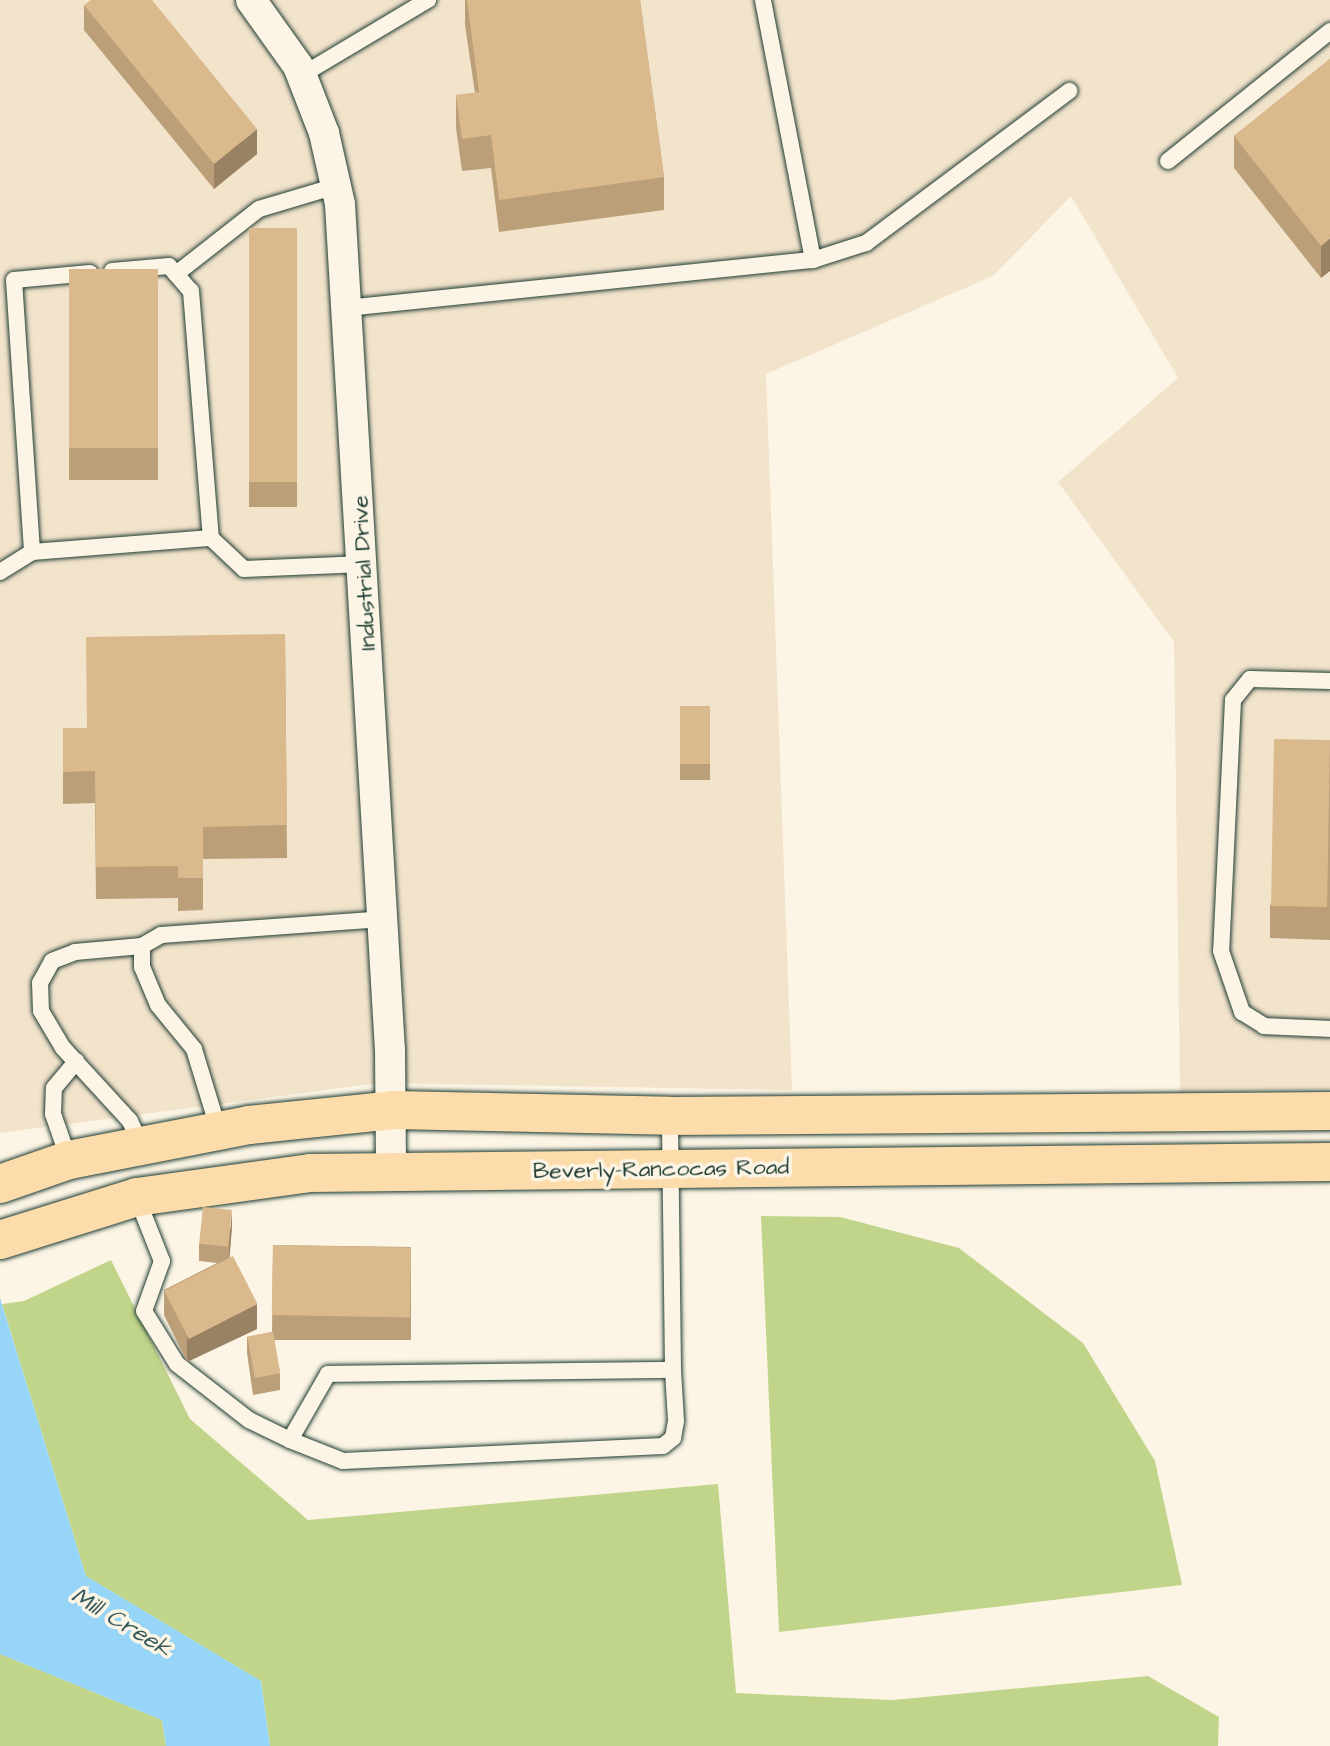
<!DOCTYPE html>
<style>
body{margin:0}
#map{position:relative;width:1330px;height:1746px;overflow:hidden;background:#fcf5e5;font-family:"Architects Daughter",sans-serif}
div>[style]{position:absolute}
.built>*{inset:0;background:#f2e3cb}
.green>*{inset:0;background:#c1d58a}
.water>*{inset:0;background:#96d5f7}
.roads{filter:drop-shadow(0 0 2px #1f3d34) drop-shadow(0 0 2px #1f3d34)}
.service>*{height:16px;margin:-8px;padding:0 8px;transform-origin:8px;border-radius:8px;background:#fcf5e5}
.minor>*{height:30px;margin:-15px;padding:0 15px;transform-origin:15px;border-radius:15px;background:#fcf5e5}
.primary>*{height:38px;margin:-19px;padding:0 19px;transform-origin:19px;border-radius:19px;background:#fddcac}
.wall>*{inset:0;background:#bb9f79;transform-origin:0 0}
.shaded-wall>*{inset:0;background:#998263}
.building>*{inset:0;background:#dab98d;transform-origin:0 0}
span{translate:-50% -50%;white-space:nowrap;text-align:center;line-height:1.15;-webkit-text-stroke:7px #fcf5e5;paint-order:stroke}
.street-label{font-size:23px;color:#1f3d34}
.water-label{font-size:24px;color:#375b5b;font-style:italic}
</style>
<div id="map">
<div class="built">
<div style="clip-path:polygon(0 0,1330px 0,1330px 1089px,1180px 1092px,1174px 642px,1058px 482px,1178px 378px,1071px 196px,993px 276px,766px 374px,792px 1090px,378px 1083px,0 1133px)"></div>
</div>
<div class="green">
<div style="clip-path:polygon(761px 1216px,840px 1217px,959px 1248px,1083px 1343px,1155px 1461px,1182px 1585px,779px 1632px)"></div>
<div style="clip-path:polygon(111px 1260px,190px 1419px,308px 1520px,718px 1484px,736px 1693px,893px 1700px,1148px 1676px,1219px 1717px,1218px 1746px,270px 1746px,261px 1681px,86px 1576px,2px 1304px,24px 1301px)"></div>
<div style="clip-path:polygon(0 1654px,162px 1720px,166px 1746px,0 1746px)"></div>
</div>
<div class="water">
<div style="clip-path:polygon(0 1298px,86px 1576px,261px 1681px,270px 1746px,166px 1746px,162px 1720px,0 1654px)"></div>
</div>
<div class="roads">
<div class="service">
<div style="left:302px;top:75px;width:147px;rotate:-30.8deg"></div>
<div style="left:1168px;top:161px;width:208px;rotate:-38.7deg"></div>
<div style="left:813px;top:260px;width:56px;rotate:-17.8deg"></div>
<div style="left:866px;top:243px;width:254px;rotate:-36.8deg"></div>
<div style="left:112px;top:271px;width:57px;rotate:-5deg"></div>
<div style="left:169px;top:266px;width:33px;rotate:49deg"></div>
<div style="left:191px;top:291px;width:248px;rotate:85.4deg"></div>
<div style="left:90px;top:273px;width:76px;rotate:174.7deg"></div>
<div style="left:14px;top:280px;width:273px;rotate:86.2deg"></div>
<div style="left:32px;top:552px;width:180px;rotate:-4.5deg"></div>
<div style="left:211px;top:538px;width:45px;rotate:43.2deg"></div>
<div style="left:244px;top:569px;width:120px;rotate:-2.4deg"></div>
<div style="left:176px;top:274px;width:105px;rotate:-38.1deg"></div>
<div style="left:259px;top:209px;width:80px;rotate:-16.6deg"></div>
<div style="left:347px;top:308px;width:468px;rotate:-5.9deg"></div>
<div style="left:813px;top:260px;width:265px;rotate:-100.9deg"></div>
<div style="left:0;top:572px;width:38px;rotate:-32deg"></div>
<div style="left:1330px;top:681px;width:80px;rotate:-178.6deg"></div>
<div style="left:1250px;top:679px;width:27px;rotate:129deg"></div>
<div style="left:1233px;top:700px;width:251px;rotate:92.7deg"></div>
<div style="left:1221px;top:951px;width:65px;rotate:71deg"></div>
<div style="left:1242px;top:1012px;width:26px;rotate:32deg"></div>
<div style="left:1264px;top:1026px;width:66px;rotate:2.6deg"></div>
<div style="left:219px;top:1131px;width:86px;rotate:-107deg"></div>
<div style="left:194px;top:1049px;width:57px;rotate:-129.3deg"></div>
<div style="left:158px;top:1005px;width:41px;rotate:-112.8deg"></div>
<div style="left:142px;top:967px;width:21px;rotate:-90deg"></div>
<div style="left:142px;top:946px;width:22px;rotate:-30deg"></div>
<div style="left:161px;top:935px;width:222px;rotate:-4.1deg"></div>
<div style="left:142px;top:1146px;width:28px;rotate:-116deg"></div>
<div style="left:130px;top:1121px;width:99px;rotate:-132.5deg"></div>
<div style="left:63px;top:1048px;width:43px;rotate:-120.7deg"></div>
<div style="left:41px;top:1011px;width:28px;rotate:-92deg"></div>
<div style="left:40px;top:983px;width:25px;rotate:-61deg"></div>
<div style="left:52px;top:961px;width:25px;rotate:-21deg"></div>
<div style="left:75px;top:952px;width:67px;rotate:-5.1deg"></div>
<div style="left:69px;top:1160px;width:49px;rotate:-109.2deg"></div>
<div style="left:53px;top:1114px;width:26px;rotate:-88deg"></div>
<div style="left:54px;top:1088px;width:35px;rotate:-50deg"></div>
<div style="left:137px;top:1198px;width:68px;rotate:68.4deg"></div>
<div style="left:162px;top:1261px;width:53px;rotate:109.8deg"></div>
<div style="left:144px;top:1311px;width:62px;rotate:58.1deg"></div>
<div style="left:177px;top:1364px;width:91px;rotate:37.9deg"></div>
<div style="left:249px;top:1420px;width:46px;rotate:26deg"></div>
<div style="left:290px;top:1440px;width:76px;rotate:-60.1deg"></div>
<div style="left:328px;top:1374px;width:345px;rotate:-0.7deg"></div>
<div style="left:673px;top:1370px;width:254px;rotate:-90.7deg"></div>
<div style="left:290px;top:1440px;width:57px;rotate:21.6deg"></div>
<div style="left:343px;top:1461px;width:320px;rotate:-2.7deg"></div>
<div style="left:663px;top:1446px;width:13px;rotate:-39deg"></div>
<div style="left:673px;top:1438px;width:17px;rotate:-80deg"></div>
<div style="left:676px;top:1421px;width:51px;rotate:-93.4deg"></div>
</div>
<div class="minor">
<div style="left:251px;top:0;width:81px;rotate:54.5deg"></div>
<div style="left:298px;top:66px;width:72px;rotate:68.8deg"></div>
<div style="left:324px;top:133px;width:73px;rotate:77.3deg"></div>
<div style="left:340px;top:204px;width:847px;rotate:86.62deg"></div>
<div style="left:390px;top:1050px;width:119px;rotate:89.5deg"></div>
</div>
<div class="primary">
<div style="left:0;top:1184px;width:73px;rotate:-19.2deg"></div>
<div style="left:69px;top:1160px;width:183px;rotate:-11deg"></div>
<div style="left:249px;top:1125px;width:145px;rotate:-5.9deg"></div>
<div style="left:393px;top:1110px;width:277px;rotate:1.2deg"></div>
<div style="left:670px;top:1116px;width:660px;rotate:-0.43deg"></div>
<div style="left:0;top:1240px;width:144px;rotate:-17.4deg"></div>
<div style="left:137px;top:1197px;width:175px;rotate:-7.9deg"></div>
<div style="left:310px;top:1173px;width:1020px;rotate:-0.62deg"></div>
</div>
</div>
<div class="wall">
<div style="clip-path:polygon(465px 0,640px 0,664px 177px,664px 210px,499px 232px,491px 168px,462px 171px,456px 128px,456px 95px,475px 93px,465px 25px)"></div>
<div style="clip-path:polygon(84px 5px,257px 154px,214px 189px,84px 30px)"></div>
<div style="clip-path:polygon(1330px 59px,1321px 278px,1234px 168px,1234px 136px)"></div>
<div style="left:249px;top:228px;width:48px;height:279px"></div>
<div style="left:69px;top:269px;width:89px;height:211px"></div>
<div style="clip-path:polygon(285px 634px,287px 858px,203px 859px,203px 910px,178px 911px,178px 898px,96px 899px,95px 803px,63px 804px,63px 728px,87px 728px)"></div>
<div style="left:680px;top:706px;width:30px;height:74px"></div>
<div style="clip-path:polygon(1330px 740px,1330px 940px,1270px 938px,1270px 906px)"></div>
<div style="clip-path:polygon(232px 1227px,229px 1257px,257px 1329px,187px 1362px,164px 1315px,164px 1290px,217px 1263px,199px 1261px,199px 1244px)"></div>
<div style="clip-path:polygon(273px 1245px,411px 1247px,411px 1340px,274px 1340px,280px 1373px,280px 1390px,253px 1395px,247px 1353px,247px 1337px,272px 1332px)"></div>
</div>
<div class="shaded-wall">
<div style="clip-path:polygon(257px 129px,257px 154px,214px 189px,214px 164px)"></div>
<div style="clip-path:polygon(1330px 238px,1330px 271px,1321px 278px,1321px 246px)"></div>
<div style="clip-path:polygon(232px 1210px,232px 1227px,229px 1265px,229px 1248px)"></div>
<div style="clip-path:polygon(257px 1304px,257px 1329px,187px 1362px,187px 1337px)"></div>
</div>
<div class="building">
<div style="clip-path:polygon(91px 0,152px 0,257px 129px,214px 164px,84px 5px)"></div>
<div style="clip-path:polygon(467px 0,640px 0,664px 177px,499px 200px,491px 135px,462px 139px,456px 95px,479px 92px)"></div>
<div style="clip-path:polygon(1330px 59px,1330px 238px,1321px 246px,1234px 136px)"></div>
<div style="left:249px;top:228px;width:48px;height:254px"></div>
<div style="left:69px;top:269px;width:89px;height:179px"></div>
<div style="clip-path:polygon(285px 634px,287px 825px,203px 827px,203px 878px,178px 878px,178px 866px,96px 867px,95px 771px,63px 772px,63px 728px,87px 728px,86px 637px)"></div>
<div style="left:680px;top:706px;width:30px;height:58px"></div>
<div style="left:1274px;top:739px;width:56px;height:167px;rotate:1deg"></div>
<div style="left:203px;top:1207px;width:29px;height:37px;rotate:6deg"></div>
<div style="left:273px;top:1245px;width:138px;height:70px;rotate:1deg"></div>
<div style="left:233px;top:1256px;width:54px;height:77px;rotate:63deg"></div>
<div style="left:273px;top:1332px;width:42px;height:26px;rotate:80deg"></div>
</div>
<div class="street-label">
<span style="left:364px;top:573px;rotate:-93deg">Industrial Drive</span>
<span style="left:661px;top:1169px;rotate:-1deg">Beverly-Rancocas Road</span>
</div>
<div class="water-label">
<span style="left:121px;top:1623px;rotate:31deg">Mill Creek</span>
</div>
</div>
